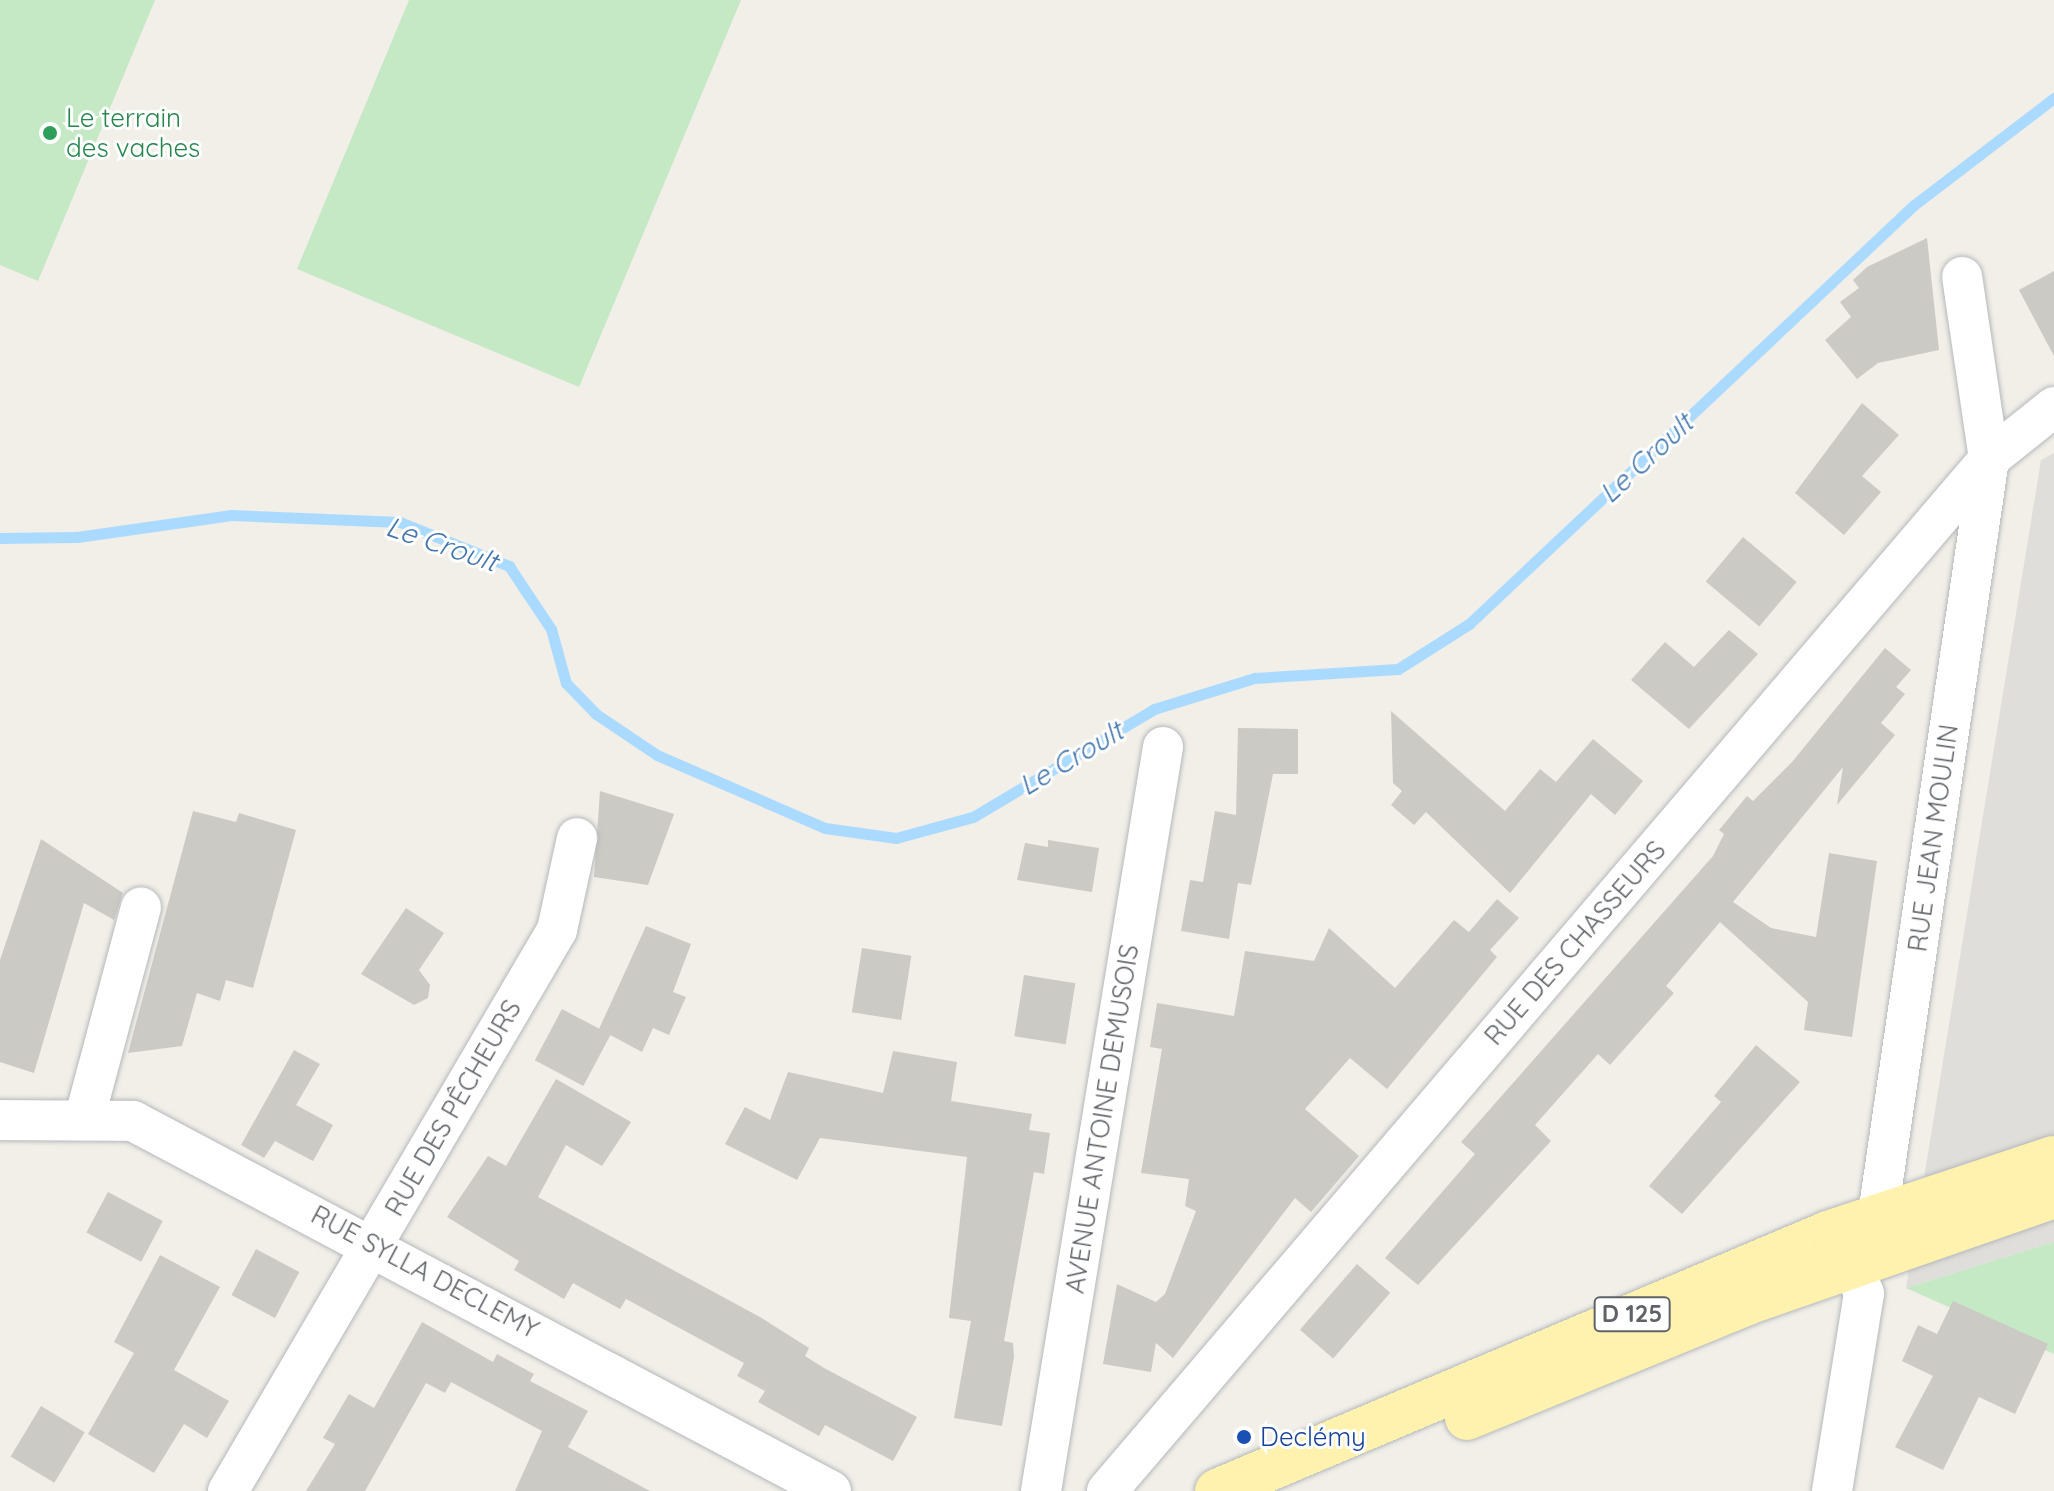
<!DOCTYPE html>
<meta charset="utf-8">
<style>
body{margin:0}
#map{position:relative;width:2054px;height:1491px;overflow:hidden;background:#f1efe8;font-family:Quicksand,sans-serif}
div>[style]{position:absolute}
.industrial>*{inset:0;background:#e0deda}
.green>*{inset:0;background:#c5e8c5}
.stream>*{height:11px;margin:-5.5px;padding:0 5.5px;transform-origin:5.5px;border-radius:5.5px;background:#aadaff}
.building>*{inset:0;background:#cccac5;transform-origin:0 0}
.roads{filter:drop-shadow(0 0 2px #b5b8bc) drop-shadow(0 0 2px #b5b8bc)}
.minor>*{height:40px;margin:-20px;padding:0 20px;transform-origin:20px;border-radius:20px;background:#fff}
.major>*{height:44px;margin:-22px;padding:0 22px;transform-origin:22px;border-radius:22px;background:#fff2af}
.dots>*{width:22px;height:22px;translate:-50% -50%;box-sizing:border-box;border:4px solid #fff;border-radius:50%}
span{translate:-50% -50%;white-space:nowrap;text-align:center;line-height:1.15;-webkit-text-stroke:6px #fff;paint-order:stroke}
.shield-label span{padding:2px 6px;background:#fff;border:2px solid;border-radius:6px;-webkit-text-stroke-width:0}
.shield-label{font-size:24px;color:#5f6368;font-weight:700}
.leisure-label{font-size:26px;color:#27864d}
.left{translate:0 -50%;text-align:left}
.street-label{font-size:26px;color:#5f6368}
.transit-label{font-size:26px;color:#164399}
.water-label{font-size:28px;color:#4174aa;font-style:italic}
</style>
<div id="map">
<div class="industrial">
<div style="clip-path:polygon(2054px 453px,2054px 1242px,1906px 1288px,2041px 460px)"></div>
</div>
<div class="green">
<div style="clip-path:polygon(0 0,155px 0,38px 281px,0 265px)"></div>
<div style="clip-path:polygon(409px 0,741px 0,579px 387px,297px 269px)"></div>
<div style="clip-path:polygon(2054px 1242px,2054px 1354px,1906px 1288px)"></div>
</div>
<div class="stream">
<div style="left:0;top:538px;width:77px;rotate:-0.7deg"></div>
<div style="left:77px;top:537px;width:156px;rotate:-8.1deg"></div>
<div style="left:231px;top:515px;width:169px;rotate:2.4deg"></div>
<div style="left:400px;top:522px;width:118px;rotate:22deg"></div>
<div style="left:509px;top:566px;width:76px;rotate:56.3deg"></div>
<div style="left:551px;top:629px;width:56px;rotate:74.5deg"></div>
<div style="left:566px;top:683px;width:43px;rotate:45.9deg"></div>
<div style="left:596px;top:714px;width:73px;rotate:33.9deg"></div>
<div style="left:657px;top:755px;width:183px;rotate:23.5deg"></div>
<div style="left:825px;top:828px;width:72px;rotate:8deg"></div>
<div style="left:896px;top:838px;width:80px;rotate:-15.3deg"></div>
<div style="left:973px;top:817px;width:211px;rotate:-30.8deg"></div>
<div style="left:1154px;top:709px;width:106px;rotate:-17.1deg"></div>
<div style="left:1255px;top:678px;width:143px;rotate:-3.6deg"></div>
<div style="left:1398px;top:669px;width:84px;rotate:-32.4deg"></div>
<div style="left:1469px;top:624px;width:611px;rotate:-43.28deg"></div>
<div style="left:1914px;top:205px;width:176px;rotate:-37.4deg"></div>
</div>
<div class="building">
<div style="clip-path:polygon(1927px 238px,1939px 350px,1878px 363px,1857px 379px,1825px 340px,1851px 317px,1840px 302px,1859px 288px,1853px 280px,1867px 267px)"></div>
<div style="clip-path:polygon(2054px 271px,2054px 356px,2019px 290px)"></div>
<div style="clip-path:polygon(1862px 403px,1899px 435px,1862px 476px,1881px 492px,1844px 535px,1795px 493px)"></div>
<div style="left:1743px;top:537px;width:70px;height:58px;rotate:40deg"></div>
<div style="clip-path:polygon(1729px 630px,1758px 654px,1689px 729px,1631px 680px,1665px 642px,1694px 667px)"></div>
<div style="clip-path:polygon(1885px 648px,1911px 670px,1896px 687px,1905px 694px,1881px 723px,1895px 735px,1837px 805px,1843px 767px,1733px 902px,1771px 928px,1816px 937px,1829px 853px,1877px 861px,1852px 1037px,1804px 1030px,1808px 1002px,1720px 922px,1666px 986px,1674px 993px,1610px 1065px,1598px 1054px,1535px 1125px,1551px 1141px,1418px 1285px,1385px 1258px,1475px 1154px,1461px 1142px,1713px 856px,1724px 834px,1719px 830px,1747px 796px,1753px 801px,1792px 762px)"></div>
<div style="clip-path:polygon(1391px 711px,1505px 811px,1540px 769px,1556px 782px,1593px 739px,1643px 781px,1615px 815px,1591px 794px,1510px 893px,1426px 812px,1414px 825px,1391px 805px,1402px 791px,1393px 783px)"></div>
<div style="clip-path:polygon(1238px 728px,1298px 729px,1298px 774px,1273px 774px,1251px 885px,1238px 883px,1229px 939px,1181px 931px,1190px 880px,1203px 882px,1215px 811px,1236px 815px)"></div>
<div style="clip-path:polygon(600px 791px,674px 814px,648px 885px,594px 877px)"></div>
<div style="clip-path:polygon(193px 811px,236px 822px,239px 813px,296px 830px,253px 988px,226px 980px,220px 1001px,197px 993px,182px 1046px,128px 1053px)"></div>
<div style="clip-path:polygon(41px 839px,123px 893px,114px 920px,84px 903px,34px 1073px,0 1062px,0 960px)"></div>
<div style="clip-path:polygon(1048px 840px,1099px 848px,1092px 892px,1017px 880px,1025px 843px,1048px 847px)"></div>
<div style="clip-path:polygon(1497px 899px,1519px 918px,1490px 950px,1497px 957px,1387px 1089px,1350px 1058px,1305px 1109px,1359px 1156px,1311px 1212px,1295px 1198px,1173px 1358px,1156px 1343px,1151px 1372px,1103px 1364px,1117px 1284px,1156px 1302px,1165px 1294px,1196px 1211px,1185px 1206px,1189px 1179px,1141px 1173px,1162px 1049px,1150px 1047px,1157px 1003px,1234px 1016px,1245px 951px,1314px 961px,1329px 928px,1395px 988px,1454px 920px,1469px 932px)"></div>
<div style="clip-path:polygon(406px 908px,444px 933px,419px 970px,430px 985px,428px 998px,414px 1005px,361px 974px)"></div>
<div style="clip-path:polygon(646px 926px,691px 944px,673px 992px,686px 997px,669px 1035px,653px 1028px,642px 1052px,599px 1029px)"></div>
<div style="left:862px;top:948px;width:50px;height:65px;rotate:9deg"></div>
<div style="left:1024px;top:975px;width:52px;height:62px;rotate:9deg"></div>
<div style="left:562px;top:1009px;width:55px;height:58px;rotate:28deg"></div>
<div style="clip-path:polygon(1756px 1045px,1800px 1082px,1682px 1214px,1649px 1186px,1721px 1102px,1714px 1096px)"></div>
<div style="clip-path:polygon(294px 1050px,320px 1064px,296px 1105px,333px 1125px,313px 1161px,275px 1141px,264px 1158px,241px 1145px)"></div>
<div style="clip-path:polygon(893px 1051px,957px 1062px,951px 1101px,1032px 1114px,1029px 1130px,1050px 1133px,1044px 1174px,1034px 1172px,1004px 1341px,1013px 1343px,1014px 1357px,1002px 1426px,954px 1418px,971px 1321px,949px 1318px,967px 1157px,820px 1138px,797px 1180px,725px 1144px,745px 1107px,770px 1120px,788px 1072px,883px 1093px)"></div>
<div style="clip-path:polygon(556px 1079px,631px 1122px,602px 1166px,566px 1145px,538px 1197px,760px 1317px,809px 1348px,805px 1356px,824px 1368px,917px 1417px,893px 1461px,825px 1425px,819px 1436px,758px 1402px,765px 1391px,737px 1376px,744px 1363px,626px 1299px,620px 1309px,573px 1283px,564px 1299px,514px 1270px,519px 1261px,447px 1217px,488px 1156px,506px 1166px)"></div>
<div style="left:108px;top:1192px;width:62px;height:46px;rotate:28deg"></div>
<div style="left:256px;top:1249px;width:49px;height:52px;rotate:28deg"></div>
<div style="clip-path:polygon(160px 1255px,220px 1287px,174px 1370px,229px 1401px,207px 1438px,184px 1424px,154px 1473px,88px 1434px,134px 1353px,114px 1342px)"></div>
<div style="left:1357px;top:1264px;width:44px;height:87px;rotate:41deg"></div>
<div style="clip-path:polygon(1953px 1301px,2048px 1344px,2015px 1414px,1979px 1397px,1943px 1470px,1895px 1447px,1933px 1376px,1902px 1361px,1918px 1325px,1937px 1334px)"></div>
<div style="clip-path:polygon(422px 1322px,493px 1362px,497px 1354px,534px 1374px,530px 1381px,588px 1411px,568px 1447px,650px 1491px,515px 1491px,542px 1431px,451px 1382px,445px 1393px,426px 1383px,365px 1491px,306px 1491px,335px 1444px,323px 1438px,349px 1394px,374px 1408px)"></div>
<div style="left:41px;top:1406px;width:51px;height:59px;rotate:31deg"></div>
</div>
<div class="roads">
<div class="minor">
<div style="left:0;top:1120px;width:133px;rotate:0.4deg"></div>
<div style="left:133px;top:1121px;width:790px;rotate:27.93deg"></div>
<div style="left:84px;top:1120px;width:220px;rotate:-75deg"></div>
<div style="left:1862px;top:1240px;width:18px;rotate:-41deg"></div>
<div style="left:1876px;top:1228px;width:777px;rotate:-81.64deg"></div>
<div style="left:1989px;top:459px;width:184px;rotate:-98.4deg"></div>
<div style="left:228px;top:1491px;width:650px;rotate:-59.61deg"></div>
<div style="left:557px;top:930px;width:94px;rotate:-77.7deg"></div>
<div style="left:1041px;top:1491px;width:754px;rotate:-80.69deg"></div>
<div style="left:1107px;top:1491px;width:1358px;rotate:-49.48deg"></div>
<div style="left:1989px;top:459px;width:83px;rotate:-38.7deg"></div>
<div style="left:1832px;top:1491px;width:200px;rotate:-80.8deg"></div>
<div style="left:1864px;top:1294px;width:31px;rotate:-111deg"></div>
</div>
<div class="major">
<div style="left:1467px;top:1418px;width:303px;rotate:-22.3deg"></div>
<div style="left:1747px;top:1303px;width:325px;rotate:-19.2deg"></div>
<div style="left:1217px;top:1491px;width:663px;rotate:-22.89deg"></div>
<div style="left:1828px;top:1233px;width:238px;rotate:-18.4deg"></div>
</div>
</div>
<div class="dots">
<div style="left:50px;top:133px;background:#2e9e5b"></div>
<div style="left:1244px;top:1437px;background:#1a4fb4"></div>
</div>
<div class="shield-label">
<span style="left:1632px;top:1314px">D 125</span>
</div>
<div class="leisure-label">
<span class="left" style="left:66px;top:133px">Le terrain<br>des vaches</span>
</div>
<div class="street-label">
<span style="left:1933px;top:838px;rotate:-82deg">RUE JEAN MOULIN</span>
<span style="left:1575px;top:943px;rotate:-49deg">RUE DES CHASSEURS</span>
<span style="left:453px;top:1108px;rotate:-60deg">RUE DES PÊCHEURS</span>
<span style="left:1102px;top:1119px;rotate:-81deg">AVENUE ANTOINE DEMUSOIS</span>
<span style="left:425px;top:1272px;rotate:28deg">RUE SYLLA DECLEMY</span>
</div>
<div class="transit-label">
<span class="left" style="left:1260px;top:1437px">Declémy</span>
</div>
<div class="water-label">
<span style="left:1646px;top:458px;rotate:-43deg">Le Croult</span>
<span style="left:442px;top:544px;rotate:19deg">Le Croult</span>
<span style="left:1071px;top:758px;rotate:-31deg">Le Croult</span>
</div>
</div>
